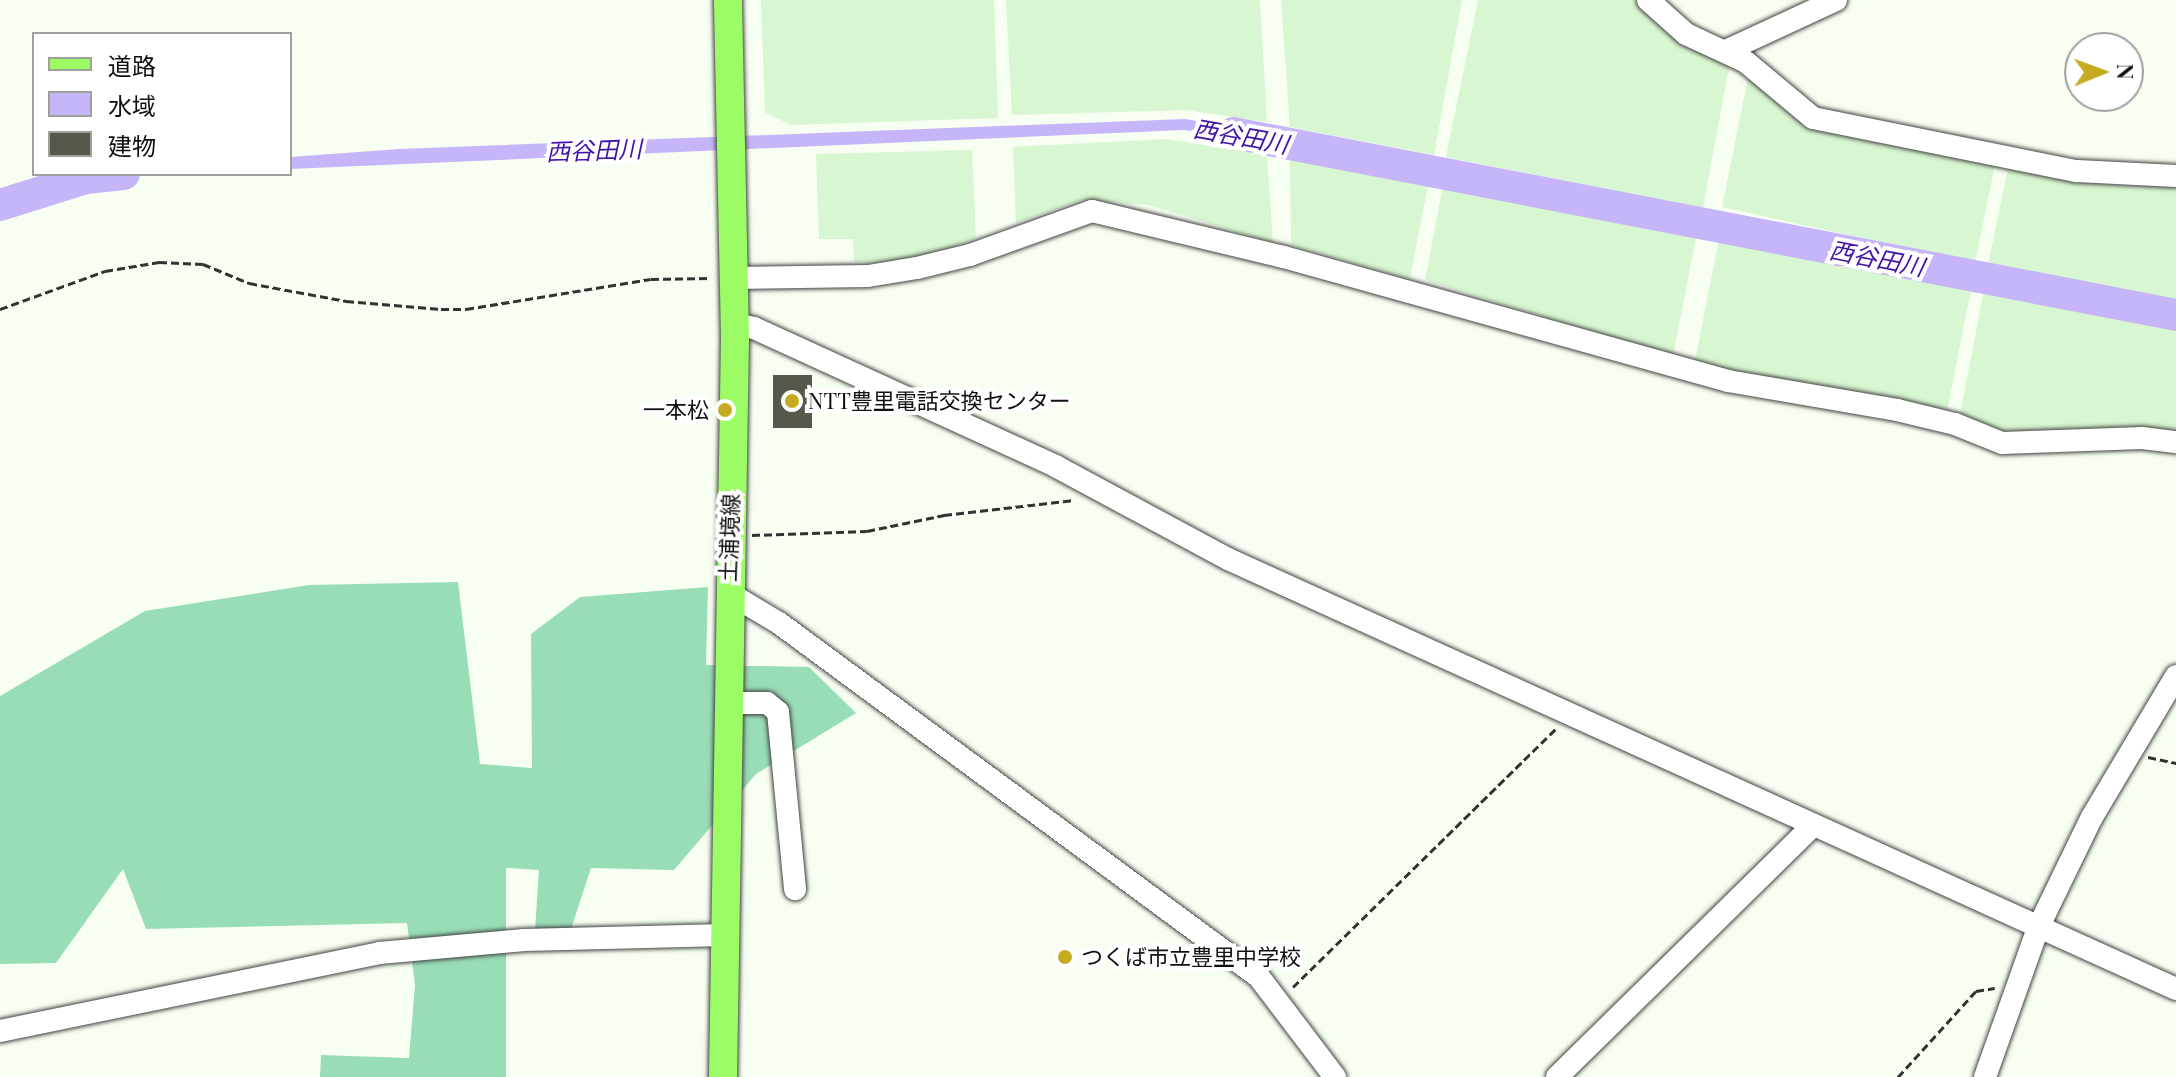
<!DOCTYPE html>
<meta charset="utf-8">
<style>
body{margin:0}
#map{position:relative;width:2176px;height:1077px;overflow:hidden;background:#f6fff2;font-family:"Playfair Display","Noto Sans JP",serif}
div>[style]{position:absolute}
.farmland>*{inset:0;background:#d8f6d1}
.forest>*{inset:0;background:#98ddb6}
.water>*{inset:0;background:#c6b5f8}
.river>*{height:32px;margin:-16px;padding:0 16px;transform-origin:16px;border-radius:16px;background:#c6b5f8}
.building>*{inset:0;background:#55594b;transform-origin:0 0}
.path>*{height:3px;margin-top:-1.5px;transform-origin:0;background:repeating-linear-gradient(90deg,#323232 0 8px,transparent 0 12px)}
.roads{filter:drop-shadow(0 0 2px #434343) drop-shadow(0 0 2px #434343)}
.minor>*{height:22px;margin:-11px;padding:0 11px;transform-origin:11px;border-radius:11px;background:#fff}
.major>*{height:28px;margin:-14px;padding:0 14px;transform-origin:14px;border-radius:14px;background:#9bfc65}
.dots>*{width:22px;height:22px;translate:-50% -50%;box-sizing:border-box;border:4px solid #fff;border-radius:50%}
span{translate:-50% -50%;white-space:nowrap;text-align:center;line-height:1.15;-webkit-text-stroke:8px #fff;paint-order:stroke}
.poi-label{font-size:22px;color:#101010}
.left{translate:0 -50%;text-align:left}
.right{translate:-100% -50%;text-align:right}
.street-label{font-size:22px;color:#101010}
.water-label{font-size:24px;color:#4213a7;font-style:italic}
.legend{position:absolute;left:32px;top:32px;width:260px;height:144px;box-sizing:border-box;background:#fff;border:2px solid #9f9f9f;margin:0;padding:10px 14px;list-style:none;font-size:24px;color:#101010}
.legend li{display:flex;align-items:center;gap:16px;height:40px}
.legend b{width:40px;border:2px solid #9f9f9f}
.north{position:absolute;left:2064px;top:32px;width:80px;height:80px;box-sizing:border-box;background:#fff;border:2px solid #9f9f9f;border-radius:50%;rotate:89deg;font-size:22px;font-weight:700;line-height:32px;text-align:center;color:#101010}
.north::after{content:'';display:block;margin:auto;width:28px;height:36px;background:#c5aa22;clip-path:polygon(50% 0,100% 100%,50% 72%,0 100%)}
</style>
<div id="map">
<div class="farmland">
<div style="clip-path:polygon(761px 0,994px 0,998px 118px,791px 125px,765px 112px)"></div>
<div style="clip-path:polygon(1006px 0,1260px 0,1267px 122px,1186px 110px,1012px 115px)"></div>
<div style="clip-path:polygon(1281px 0,1462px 0,1434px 155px,1290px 127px)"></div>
<div style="clip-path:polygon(1478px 0,1635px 0,1684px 47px,1730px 62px,1703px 208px,1446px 157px)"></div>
<div style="clip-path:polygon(1748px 78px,1811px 126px,1996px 160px,1975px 263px,1722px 207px)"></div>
<div style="clip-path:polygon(1167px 139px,1267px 155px,1273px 243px,1149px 205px,1081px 200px,1016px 223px,1013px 147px)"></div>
<div style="clip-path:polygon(972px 150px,976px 238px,920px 259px,888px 263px,854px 262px,853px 239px,819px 239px,816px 154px)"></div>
<div style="clip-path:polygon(1290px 157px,1428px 185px,1410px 279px,1291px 245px)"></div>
<div style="clip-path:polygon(2009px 163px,2116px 186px,2176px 184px,2176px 302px,1988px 265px)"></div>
<div style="clip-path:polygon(1443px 186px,1696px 238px,1673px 356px,1425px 280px)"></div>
<div style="clip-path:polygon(1719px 239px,1971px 289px,1947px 412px,1876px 394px,1748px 377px,1695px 361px)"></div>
<div style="clip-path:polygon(1984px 290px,2176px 328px,2176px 432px,2150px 428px,2000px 433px,1960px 415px)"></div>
</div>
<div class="forest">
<div style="clip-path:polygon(458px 582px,480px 764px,532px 768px,531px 634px,580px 597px,708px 587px,706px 665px,809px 667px,856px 713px,756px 774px,674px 870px,591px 868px,570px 932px,535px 931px,539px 870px,506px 868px,506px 1077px,320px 1077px,321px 1055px,409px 1058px,415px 985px,407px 923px,146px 929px,123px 869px,56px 963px,0 964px,0 696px,145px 611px,309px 585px)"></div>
</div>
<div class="water">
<div style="clip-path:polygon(1185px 119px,1277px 134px,1274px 145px,1184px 130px,290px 169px,290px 157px,399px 149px)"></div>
</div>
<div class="river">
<div style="left:1233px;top:133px;width:960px;rotate:10.92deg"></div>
<div style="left:0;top:205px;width:90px;rotate:-17.4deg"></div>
<div style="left:86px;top:178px;width:38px;rotate:-6deg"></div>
</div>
<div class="building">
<div style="left:773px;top:375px;width:39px;height:53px"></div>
</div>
<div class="path">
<div style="left:0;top:309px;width:112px;rotate:-19.9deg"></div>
<div style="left:105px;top:271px;width:55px;rotate:-9.5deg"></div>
<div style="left:159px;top:262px;width:44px;rotate:2.6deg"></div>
<div style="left:203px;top:264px;width:50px;rotate:22.4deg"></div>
<div style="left:249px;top:283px;width:99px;rotate:10.5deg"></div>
<div style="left:346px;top:301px;width:95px;rotate:4.8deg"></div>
<div style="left:441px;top:309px;width:25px"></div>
<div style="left:466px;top:309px;width:187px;rotate:-9.2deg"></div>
<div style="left:651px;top:279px;width:60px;rotate:-1deg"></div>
<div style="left:752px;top:535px;width:115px;rotate:-2deg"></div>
<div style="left:867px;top:531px;width:79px;rotate:-11.7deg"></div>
<div style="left:944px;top:515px;width:131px;rotate:-6.6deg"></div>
<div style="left:2148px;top:757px;width:29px;rotate:12deg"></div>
<div style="left:1293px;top:987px;width:368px;rotate:-44.5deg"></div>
<div style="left:1898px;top:1077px;width:116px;rotate:-47.8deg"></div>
<div style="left:1976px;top:991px;width:19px;rotate:-9deg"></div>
</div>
<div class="roads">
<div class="minor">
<div style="left:1648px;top:0;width:51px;rotate:41.8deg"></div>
<div style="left:1686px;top:34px;width:66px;rotate:25deg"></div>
<div style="left:1746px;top:62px;width:87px;rotate:39.9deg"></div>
<div style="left:1813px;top:118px;width:269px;rotate:11.4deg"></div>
<div style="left:2077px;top:171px;width:99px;rotate:2.9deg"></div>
<div style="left:1728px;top:50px;width:119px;rotate:-24.8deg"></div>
<div style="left:734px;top:278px;width:134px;rotate:-0.9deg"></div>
<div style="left:868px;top:276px;width:50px;rotate:-9.3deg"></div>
<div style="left:917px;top:268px;width:55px;rotate:-13.8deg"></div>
<div style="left:970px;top:255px;width:130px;rotate:-19.8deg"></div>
<div style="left:1092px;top:211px;width:197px;rotate:13.5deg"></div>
<div style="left:1284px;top:257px;width:461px;rotate:15.6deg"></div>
<div style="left:1728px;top:381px;width:171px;rotate:9.7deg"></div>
<div style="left:1897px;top:410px;width:60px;rotate:13.6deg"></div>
<div style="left:1955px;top:424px;width:51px;rotate:22deg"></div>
<div style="left:2002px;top:443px;width:140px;rotate:-2deg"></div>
<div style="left:2142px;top:438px;width:34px;rotate:7deg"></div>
<div style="left:734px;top:324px;width:20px;rotate:11deg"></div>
<div style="left:754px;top:328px;width:333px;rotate:24.6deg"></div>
<div style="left:1057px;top:467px;width:194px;rotate:28.3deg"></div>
<div style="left:1228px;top:559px;width:1041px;rotate:24.4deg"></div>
<div style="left:728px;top:598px;width:9px"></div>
<div style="left:737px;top:598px;width:49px;rotate:30.8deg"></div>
<div style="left:779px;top:623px;width:596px;rotate:36.41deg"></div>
<div style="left:1259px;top:977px;width:126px;rotate:52.8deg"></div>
<div style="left:727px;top:703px;width:40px"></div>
<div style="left:767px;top:703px;width:14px;rotate:39deg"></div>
<div style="left:778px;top:712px;width:178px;rotate:84.5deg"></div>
<div style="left:0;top:1031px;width:387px;rotate:-11.6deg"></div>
<div style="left:379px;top:953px;width:146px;rotate:-5.1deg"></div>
<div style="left:524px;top:940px;width:202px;rotate:-1.4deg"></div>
<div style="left:1557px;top:1077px;width:358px;rotate:-44.5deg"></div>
<div style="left:1985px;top:1077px;width:158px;rotate:-70.4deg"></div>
<div style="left:2038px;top:928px;width:123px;rotate:-64.1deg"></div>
<div style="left:2092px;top:817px;width:164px;rotate:-59.2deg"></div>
</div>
<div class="major">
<div style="left:723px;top:1077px;width:739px;rotate:-89.07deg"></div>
<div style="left:735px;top:338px;width:338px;rotate:-91.2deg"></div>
</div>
</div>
<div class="dots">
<div style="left:792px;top:401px;background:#c5aa22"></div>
<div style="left:725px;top:410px;background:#c5aa22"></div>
<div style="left:1065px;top:957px;background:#c5aa22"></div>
</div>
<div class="poi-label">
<span class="left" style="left:808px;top:401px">NTT豊里電話交換センター</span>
<span class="right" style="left:709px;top:410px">一本松</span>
<span class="left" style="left:1081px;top:957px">つくば市立豊里中学校</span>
</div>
<div class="street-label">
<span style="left:729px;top:538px;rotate:-88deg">土浦境線</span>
</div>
<div class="water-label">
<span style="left:1241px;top:136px;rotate:10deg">西谷田川</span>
<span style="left:594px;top:150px;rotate:-2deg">西谷田川</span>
<span style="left:1877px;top:258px;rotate:11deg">西谷田川</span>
</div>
<ul class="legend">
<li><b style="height:10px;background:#9bfc65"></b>道路</li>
<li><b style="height:22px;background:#c6b5f8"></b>水域</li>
<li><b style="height:22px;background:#55594b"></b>建物</li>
</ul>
<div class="north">N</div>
</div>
